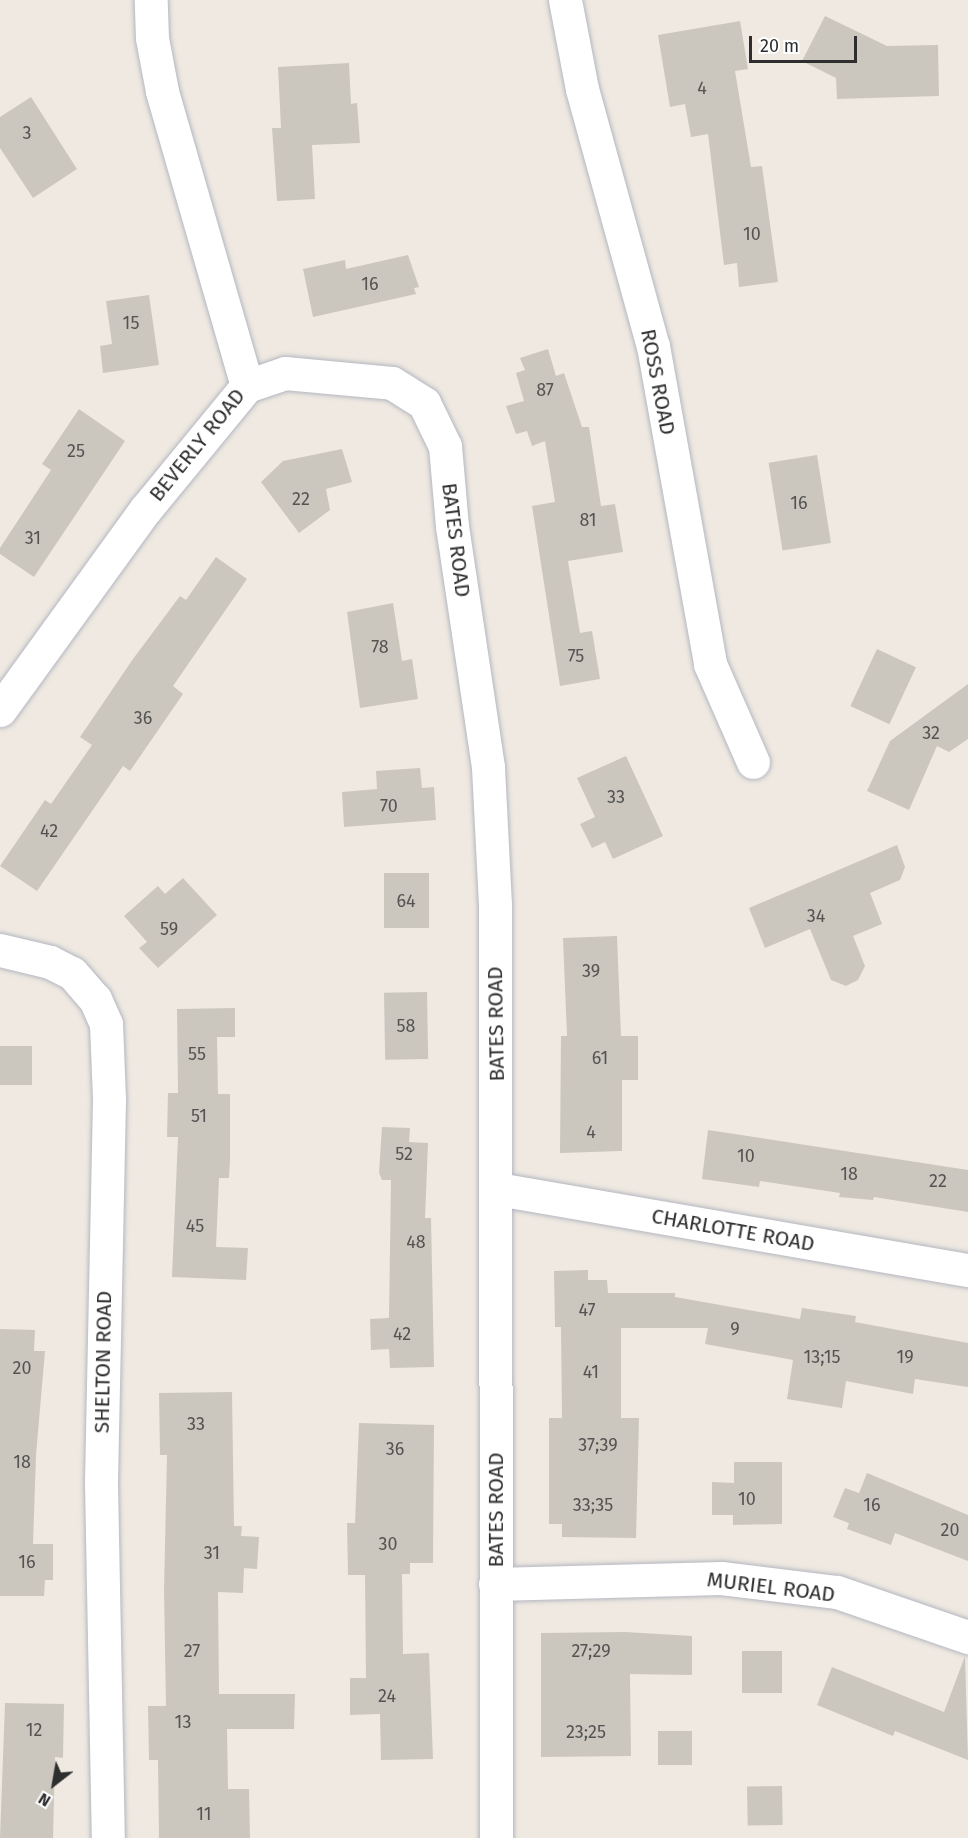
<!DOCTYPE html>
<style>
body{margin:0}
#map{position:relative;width:968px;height:1838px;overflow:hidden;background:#efe9e1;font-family:"Fira Sans",sans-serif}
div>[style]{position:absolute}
.building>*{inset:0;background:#cbc7bf;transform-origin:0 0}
.roads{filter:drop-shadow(0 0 2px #b4b7c1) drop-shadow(0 0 2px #b4b7c1)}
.minor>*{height:33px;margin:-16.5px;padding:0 16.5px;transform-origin:16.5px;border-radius:16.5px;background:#fff}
span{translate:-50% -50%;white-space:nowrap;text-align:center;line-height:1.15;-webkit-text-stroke:4.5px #fff;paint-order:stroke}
.number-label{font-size:18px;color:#555452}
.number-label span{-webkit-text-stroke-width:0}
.street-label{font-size:21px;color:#2e2e2e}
.north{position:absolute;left:24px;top:1754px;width:60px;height:60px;-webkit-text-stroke:4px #fff;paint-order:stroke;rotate:211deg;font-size:16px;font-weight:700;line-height:24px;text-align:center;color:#2e2e2e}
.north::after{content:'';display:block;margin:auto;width:21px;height:27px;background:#2e2e2e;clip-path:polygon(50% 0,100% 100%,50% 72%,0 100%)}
.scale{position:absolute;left:749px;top:36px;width:108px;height:27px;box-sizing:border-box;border:3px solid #2e2e2e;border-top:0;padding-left:8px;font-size:18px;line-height:21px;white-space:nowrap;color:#2e2e2e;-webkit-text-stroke:4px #fff;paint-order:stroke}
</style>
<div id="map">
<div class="building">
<div style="clip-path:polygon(825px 16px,887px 46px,938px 45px,939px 96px,837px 99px,836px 78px,802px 61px)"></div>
<div style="clip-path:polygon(740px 21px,748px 69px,735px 71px,751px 167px,762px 166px,778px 282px,739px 287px,737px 263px,724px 265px,708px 134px,691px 137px,685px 104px,670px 107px,658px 35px)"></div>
<div style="clip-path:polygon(349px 63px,351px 104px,357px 103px,360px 143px,312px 145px,315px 199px,277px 201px,272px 128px,281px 128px,278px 67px)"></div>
<div style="clip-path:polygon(31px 97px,77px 169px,33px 198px,0 148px,0 117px)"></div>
<div style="clip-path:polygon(408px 255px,419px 287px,414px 288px,416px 294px,313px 317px,303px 269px,345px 260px,346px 269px)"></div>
<div style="clip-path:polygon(149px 295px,159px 365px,103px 373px,100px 346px,112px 344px,106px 301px)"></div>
<div style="clip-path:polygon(548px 349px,556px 376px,564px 373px,582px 427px,589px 427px,601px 506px,615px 504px,623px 552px,568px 561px,580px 633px,592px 631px,600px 679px,560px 686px,532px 506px,555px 502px,545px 441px,532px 446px,527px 431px,516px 434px,506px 406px,524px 401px,516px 373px,525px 370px,520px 358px)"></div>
<div style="clip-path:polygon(79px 409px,125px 441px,34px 577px,0 554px,0 548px,51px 470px,42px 464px)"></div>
<div style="clip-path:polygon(342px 449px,352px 482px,326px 489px,330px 510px,299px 533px,261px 482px,283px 461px)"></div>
<div style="left:817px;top:455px;width:89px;height:49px;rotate:81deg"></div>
<div style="clip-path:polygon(216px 557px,247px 579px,173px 686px,183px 694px,130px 771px,123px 766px,37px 891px,0 866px,45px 800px,51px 804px,92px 745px,80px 737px,133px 659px,180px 596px,186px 600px)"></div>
<div style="clip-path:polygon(393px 603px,402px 661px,412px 659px,418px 699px,360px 708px,347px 612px)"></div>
<div style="left:877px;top:649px;width:43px;height:63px;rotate:25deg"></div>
<div style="clip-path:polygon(968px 684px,968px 739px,949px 752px,937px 746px,909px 810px,867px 791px,890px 741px)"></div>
<div style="clip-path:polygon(626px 756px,663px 836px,613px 859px,605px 842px,592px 848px,580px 824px,595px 817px,577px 778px)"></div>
<div style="clip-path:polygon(420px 768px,422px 788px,434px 787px,436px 820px,344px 827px,342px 792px,377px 789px,376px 771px)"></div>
<div style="clip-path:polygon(897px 845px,905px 867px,900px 880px,870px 893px,882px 924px,853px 936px,865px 966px,858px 980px,846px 986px,831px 980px,810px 929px,765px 948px,749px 908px)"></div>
<div style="left:429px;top:873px;width:55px;height:45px;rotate:90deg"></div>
<div style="clip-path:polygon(183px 878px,217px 915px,158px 968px,139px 948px,147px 942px,124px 916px,158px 886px,165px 894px)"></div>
<div style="clip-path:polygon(617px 936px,621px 1036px,638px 1036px,638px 1080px,622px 1080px,622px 1151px,560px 1153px,561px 1036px,567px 1036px,563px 938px)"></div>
<div style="left:427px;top:992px;width:67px;height:43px;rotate:89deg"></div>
<div style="clip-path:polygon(235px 1008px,235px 1037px,217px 1037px,218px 1094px,230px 1094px,230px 1160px,229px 1178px,219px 1178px,216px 1247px,248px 1248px,246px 1280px,172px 1277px,178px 1137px,167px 1137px,168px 1093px,178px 1093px,177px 1009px)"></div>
<div style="left:0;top:1046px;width:32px;height:39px"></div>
<div style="clip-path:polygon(382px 1127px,410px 1128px,409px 1142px,428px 1143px,425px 1218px,431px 1218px,434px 1367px,390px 1368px,389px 1349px,371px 1350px,370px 1319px,389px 1318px,391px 1180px,382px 1180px,379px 1173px)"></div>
<div style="clip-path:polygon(708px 1130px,968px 1170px,968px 1212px,874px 1197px,873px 1200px,839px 1197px,840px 1193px,760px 1181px,759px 1187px,702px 1179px)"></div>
<div style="clip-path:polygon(588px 1270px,588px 1280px,607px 1280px,608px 1293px,675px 1293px,675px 1297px,800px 1319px,802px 1308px,856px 1316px,855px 1322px,968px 1343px,968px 1387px,915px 1379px,913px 1394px,846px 1381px,842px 1408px,787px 1399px,793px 1360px,705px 1344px,708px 1328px,621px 1328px,621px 1418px,639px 1418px,636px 1538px,562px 1537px,562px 1524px,549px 1524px,549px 1418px,562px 1418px,561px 1327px,555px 1327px,554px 1271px)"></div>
<div style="clip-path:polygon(0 1329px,35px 1330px,34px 1351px,45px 1351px,36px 1455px,33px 1544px,53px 1544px,53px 1580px,45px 1580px,44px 1596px,0 1596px)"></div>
<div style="clip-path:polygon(232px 1392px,234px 1526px,242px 1526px,241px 1536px,259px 1537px,257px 1569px,244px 1568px,243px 1593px,218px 1592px,219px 1694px,295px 1694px,294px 1729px,227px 1729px,228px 1789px,249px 1789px,250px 1838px,159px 1838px,158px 1760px,149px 1760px,148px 1706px,166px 1706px,164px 1590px,167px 1455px,160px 1455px,159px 1393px)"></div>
<div style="clip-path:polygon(359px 1423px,434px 1425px,433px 1563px,410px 1563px,410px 1574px,402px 1574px,403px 1654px,429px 1653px,433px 1759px,381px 1760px,380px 1714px,350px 1715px,350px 1678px,366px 1678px,365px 1575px,348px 1575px,347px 1523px,355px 1523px)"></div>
<div style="clip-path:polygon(734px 1462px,782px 1462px,782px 1524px,733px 1525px,733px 1515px,712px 1515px,712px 1482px,734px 1483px)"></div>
<div style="clip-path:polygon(867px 1473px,968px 1515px,968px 1561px,895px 1533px,891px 1545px,847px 1529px,849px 1523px,833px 1517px,845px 1488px,859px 1493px)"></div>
<div style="clip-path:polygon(625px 1632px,692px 1636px,692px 1675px,630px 1674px,631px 1756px,541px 1757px,541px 1633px)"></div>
<div style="left:742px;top:1651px;width:40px;height:42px"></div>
<div style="clip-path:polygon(965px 1656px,968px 1760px,895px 1731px,893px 1736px,817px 1705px,832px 1667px,944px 1712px)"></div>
<div style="clip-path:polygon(5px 1703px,64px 1704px,63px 1758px,55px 1757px,53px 1838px,0 1838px)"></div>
<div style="left:658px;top:1731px;width:34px;height:34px"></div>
<div style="left:782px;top:1786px;width:39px;height:35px;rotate:89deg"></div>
</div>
<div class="roads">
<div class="minor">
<div style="left:565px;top:0;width:91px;rotate:79.2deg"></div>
<div style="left:582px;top:89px;width:267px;rotate:74.6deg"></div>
<div style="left:653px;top:346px;width:323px;rotate:79.8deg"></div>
<div style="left:710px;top:664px;width:107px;rotate:66.3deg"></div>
<div style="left:247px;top:386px;width:40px;rotate:-18.9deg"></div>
<div style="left:285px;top:373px;width:107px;rotate:5.3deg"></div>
<div style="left:392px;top:383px;width:38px;rotate:32deg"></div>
<div style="left:424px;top:403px;width:48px;rotate:64deg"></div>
<div style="left:445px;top:446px;width:80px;rotate:85deg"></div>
<div style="left:452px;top:526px;width:244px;rotate:81.5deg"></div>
<div style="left:488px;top:767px;width:137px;rotate:87.1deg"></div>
<div style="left:495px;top:904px;width:934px;rotate:89.94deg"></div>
<div style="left:0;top:710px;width:247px;rotate:-54.1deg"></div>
<div style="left:145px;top:510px;width:161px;rotate:-50.6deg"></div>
<div style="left:247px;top:386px;width:307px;rotate:-106.1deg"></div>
<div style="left:162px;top:91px;width:54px;rotate:-100.7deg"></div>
<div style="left:152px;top:38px;width:38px;rotate:-92deg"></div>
<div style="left:0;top:950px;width:51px;rotate:13.5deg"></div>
<div style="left:50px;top:962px;width:25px;rotate:27deg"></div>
<div style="left:72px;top:973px;width:35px;rotate:49deg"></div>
<div style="left:95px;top:999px;width:27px;rotate:66deg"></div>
<div style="left:106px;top:1024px;width:75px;rotate:87.7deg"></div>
<div style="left:109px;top:1099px;width:384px;rotate:91.2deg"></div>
<div style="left:101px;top:1483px;width:355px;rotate:88.9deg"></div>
<div style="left:498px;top:1189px;width:477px;rotate:9.8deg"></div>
<div style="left:495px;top:1584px;width:226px;rotate:-1.5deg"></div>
<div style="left:721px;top:1578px;width:117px;rotate:6.9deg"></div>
<div style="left:837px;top:1592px;width:139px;rotate:19deg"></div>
</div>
</div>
<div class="number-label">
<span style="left:702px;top:88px">4</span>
<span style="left:27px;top:133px">3</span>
<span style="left:752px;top:234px">10</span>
<span style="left:370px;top:284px">16</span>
<span style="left:131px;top:323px">15</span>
<span style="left:545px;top:390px">87</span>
<span style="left:76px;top:451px">25</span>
<span style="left:301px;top:499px">22</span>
<span style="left:799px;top:503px">16</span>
<span style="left:588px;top:520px">81</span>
<span style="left:33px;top:538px">31</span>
<span style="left:380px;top:647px">78</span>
<span style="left:576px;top:656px">75</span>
<span style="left:143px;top:718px">36</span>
<span style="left:931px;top:733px">32</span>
<span style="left:616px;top:797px">33</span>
<span style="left:389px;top:806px">70</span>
<span style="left:49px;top:831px">42</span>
<span style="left:406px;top:901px">64</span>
<span style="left:816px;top:916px">34</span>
<span style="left:169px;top:929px">59</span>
<span style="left:591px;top:971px">39</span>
<span style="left:406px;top:1026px">58</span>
<span style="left:197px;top:1054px">55</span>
<span style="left:600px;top:1058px">61</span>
<span style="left:199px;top:1116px">51</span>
<span style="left:591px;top:1132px">4</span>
<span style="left:404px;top:1154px">52</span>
<span style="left:746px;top:1156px">10</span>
<span style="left:849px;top:1174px">18</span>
<span style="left:938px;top:1181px">22</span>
<span style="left:195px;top:1226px">45</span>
<span style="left:416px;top:1242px">48</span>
<span style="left:587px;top:1310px">47</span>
<span style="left:735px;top:1329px">9</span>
<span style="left:402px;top:1334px">42</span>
<span style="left:822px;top:1357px">13;15</span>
<span style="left:905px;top:1357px">19</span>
<span style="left:22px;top:1368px">20</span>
<span style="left:591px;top:1372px">41</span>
<span style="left:196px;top:1424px">33</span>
<span style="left:598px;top:1445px">37;39</span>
<span style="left:395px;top:1449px">36</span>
<span style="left:22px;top:1462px">18</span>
<span style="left:747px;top:1499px">10</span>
<span style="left:593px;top:1505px">33;35</span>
<span style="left:872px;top:1505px">16</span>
<span style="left:950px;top:1530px">20</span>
<span style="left:388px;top:1544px">30</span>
<span style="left:212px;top:1553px">31</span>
<span style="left:27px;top:1562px">16</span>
<span style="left:192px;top:1651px">27</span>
<span style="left:591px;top:1651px">27;29</span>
<span style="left:387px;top:1696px">24</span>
<span style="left:183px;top:1722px">13</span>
<span style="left:34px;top:1730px">12</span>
<span style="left:586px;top:1732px">23;25</span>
<span style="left:204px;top:1814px">11</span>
</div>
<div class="street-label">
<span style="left:658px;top:382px;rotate:79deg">ROSS ROAD</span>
<span style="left:197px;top:445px;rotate:-51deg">BEVERLY ROAD</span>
<span style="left:456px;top:540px;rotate:83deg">BATES ROAD</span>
<span style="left:496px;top:1024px;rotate:-91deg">BATES ROAD</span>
<span style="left:733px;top:1230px;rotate:10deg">CHARLOTTE ROAD</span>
<span style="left:103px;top:1362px;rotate:-89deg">SHELTON ROAD</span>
<span style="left:496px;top:1510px;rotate:-90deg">BATES ROAD</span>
<span style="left:771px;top:1587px;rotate:7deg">MURIEL ROAD</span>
</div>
<div class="north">N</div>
<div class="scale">20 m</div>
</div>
